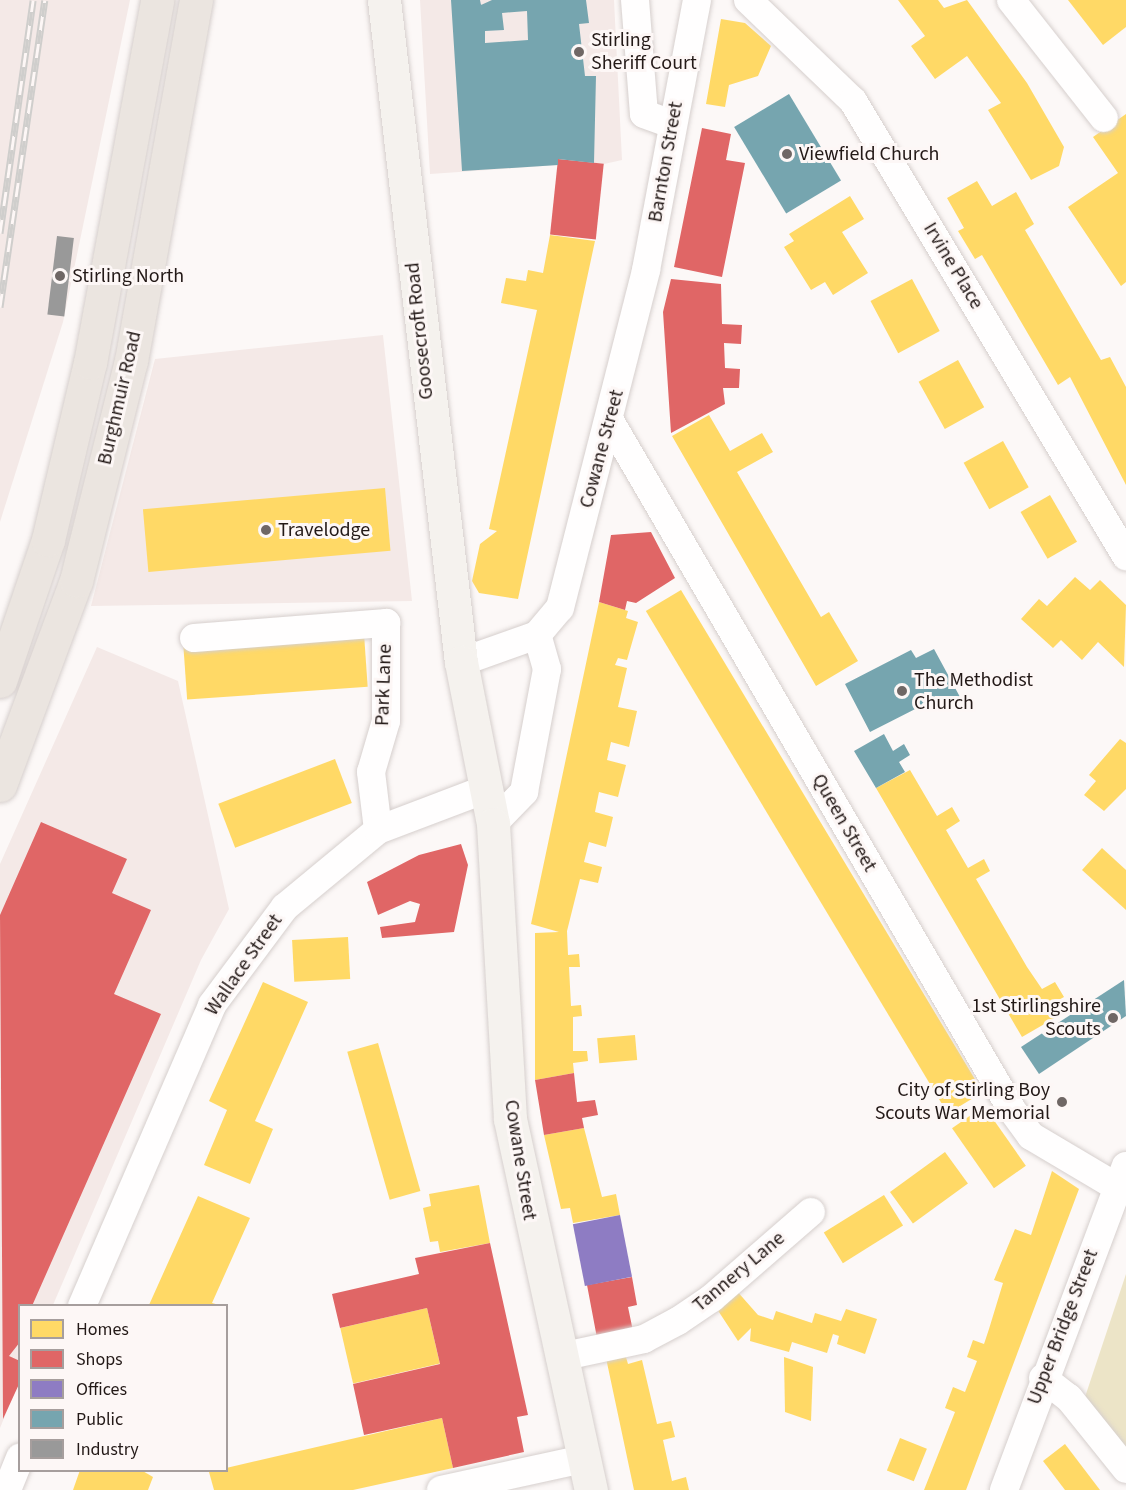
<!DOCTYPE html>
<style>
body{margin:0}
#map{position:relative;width:1126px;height:1490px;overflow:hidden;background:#fcf8f7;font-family:"Source Sans 3",sans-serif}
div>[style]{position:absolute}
.built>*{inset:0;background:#f4e9e7}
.green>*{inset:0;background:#ece4c7}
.homes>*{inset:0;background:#ffd966;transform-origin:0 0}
.shops>*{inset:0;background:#e06666;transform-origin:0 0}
.offices>*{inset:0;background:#8e7cc3;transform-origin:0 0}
.public>*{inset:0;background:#76a5af;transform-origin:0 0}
.industry>*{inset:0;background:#999;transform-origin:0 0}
.roads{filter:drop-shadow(0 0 2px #d6cfcd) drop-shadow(0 0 2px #d6cfcd)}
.minor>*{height:28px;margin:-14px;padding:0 14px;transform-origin:14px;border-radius:14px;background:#fffefe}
.secondary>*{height:33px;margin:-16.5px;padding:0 16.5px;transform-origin:16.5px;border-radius:16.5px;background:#f5f2ee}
.primary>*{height:33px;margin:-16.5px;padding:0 16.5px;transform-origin:16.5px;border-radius:16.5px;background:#ebe5e0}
.rail>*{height:7px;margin-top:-3.5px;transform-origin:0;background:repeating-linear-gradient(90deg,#fdf7f6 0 14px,#cfcecc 0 28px);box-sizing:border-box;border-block:2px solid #cfcecc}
.dots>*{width:16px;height:16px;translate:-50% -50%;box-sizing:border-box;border:3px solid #fdf7f6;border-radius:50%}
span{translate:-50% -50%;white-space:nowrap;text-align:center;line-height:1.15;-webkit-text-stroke:6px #fdf7f6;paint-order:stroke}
.poi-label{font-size:20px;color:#231917}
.left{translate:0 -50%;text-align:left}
.right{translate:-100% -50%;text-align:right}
.street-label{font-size:20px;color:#231917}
.legend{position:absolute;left:18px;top:1304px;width:210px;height:168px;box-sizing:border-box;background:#fdf7f6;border:2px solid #a69e9d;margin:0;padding:8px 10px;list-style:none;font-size:18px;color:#231917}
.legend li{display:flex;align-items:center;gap:12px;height:30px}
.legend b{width:30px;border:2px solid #a69e9d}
</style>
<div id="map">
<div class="built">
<div style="clip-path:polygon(0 0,130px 0,63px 322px,0 522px)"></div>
<div style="clip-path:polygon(420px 0,614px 0,622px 160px,604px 164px,559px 159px,558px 165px,430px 174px)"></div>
<div style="clip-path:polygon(383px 335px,412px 601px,91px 606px,155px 359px)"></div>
<div style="clip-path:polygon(97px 647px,178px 681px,229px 909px,201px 960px,53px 1305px,20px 1306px,19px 1382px,0 1428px,0 864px)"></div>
</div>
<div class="green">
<div style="clip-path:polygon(1126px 1274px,1126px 1450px,1085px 1397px)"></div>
</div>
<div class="homes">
<div style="clip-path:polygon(898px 0,938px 0,944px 8px,967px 0,1027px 83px,1064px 147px,1059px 166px,1031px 180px,988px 110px,1001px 103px,967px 56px,935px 79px,911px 46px,925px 36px)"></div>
<div style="clip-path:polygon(1068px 0,1126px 0,1126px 27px,1103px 45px)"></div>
<div style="clip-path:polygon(721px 19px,745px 23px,771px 46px,758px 76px,729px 85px,725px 107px,706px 104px)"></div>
<div style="clip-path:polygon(1126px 114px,1126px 282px,1121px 286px,1068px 207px,1118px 173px,1093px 137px)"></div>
<div style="clip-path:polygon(977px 181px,992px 206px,1016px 192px,1034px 224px,1025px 230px,1101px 360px,1110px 357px,1126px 387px,1126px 485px,1070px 377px,1058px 385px,982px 255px,975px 259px,958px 231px,964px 228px,947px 198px)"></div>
<div style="clip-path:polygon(850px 196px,864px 219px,842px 232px,868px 273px,833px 295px,825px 282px,811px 290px,784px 247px,794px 241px,789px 234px)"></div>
<div style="clip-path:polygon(550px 235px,595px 241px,518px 599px,479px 593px,472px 581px,480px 544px,497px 531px,489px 529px,537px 310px,501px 303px,506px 278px,526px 281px,528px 270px,543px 273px)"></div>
<div style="left:912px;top:279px;width:59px;height:47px;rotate:62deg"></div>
<div style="left:958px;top:360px;width:54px;height:45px;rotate:61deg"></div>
<div style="clip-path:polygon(709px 415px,730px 451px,762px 433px,773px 452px,737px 472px,821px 617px,829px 612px,858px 661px,816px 686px,672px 436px)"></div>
<div style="left:1003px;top:441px;width:53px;height:45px;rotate:61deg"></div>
<div style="left:385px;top:488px;width:63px;height:243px;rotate:85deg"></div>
<div style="left:1050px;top:495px;width:54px;height:34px;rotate:60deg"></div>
<div style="clip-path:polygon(1075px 577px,1090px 590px,1100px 580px,1126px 605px,1124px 667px,1098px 642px,1082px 660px,1061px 640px,1053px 648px,1021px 619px,1039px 599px,1047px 606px)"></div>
<div style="left:681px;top:590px;width:586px;height:41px;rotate:59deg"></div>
<div style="clip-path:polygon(599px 602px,628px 611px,626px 618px,638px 622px,627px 660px,618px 658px,615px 665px,627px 668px,618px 707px,637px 711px,629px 747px,611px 742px,607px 760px,626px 765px,618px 797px,599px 792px,595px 812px,613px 817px,606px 847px,589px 842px,584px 862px,602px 867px,598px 883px,580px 879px,567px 931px,568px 955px,579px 954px,580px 967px,569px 967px,571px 1006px,581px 1005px,582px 1016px,573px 1017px,573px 1051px,587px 1051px,588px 1061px,573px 1063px,574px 1073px,535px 1080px,535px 933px,559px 932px,531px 924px)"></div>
<div style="left:364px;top:634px;width:53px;height:181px;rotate:86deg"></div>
<div style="clip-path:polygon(1120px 739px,1126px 743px,1126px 789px,1104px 811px,1084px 795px,1096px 781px,1089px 775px)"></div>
<div style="left:335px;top:759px;width:47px;height:125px;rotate:69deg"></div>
<div style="clip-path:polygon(910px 770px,937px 816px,952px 807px,960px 821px,946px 830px,968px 868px,984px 859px,990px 871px,976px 879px,1027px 967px,1042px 989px,1055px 982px,1064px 997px,1053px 1003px,1060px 1015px,1022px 1037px,876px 788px)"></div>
<div style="clip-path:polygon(1102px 848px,1126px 870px,1126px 910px,1082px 870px)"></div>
<div style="left:348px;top:937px;width:42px;height:56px;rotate:87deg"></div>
<div style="clip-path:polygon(263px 982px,308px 1002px,255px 1121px,273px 1129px,250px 1184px,204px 1165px,227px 1110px,209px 1101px)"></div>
<div style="left:635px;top:1035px;width:25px;height:38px;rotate:85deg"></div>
<div style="left:378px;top:1043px;width:154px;height:32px;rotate:74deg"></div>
<div style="left:984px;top:1106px;width:73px;height:39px;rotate:55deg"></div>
<div style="clip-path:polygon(584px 1128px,602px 1197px,616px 1194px,620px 1215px,573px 1223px,570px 1208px,561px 1209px,544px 1135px)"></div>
<div style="left:945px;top:1152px;width:39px;height:68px;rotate:54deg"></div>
<div style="clip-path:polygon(1052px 1171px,1079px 1189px,966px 1490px,924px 1490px,955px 1412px,945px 1408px,953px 1387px,965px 1392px,977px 1361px,967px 1357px,973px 1340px,984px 1344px,989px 1329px,1003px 1283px,994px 1280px,1015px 1229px,1031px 1235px)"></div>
<div style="clip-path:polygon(479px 1185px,490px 1243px,440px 1252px,438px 1241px,430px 1242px,423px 1208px,431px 1206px,429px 1194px)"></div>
<div style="left:884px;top:1195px;width:36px;height:71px;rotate:58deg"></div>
<div style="clip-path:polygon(198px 1196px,250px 1218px,212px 1303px,219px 1305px,149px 1305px)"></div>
<div style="clip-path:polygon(736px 1290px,758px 1315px,773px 1320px,776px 1311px,812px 1323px,815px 1313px,841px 1321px,846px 1309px,877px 1319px,865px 1354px,837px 1344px,839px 1336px,833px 1334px,827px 1353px,792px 1342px,789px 1352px,750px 1341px,751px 1328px,738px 1341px,715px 1306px)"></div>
<div style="left:427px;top:1308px;width:57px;height:89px;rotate:77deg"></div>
<div style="clip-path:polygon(625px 1354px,628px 1364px,642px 1360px,657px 1424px,671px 1421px,675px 1437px,663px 1440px,672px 1481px,686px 1477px,689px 1490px,634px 1490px,606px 1358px)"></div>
<div style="clip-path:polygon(784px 1357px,813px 1367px,811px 1421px,785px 1412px)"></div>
<div style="clip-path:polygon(442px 1418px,453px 1468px,353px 1490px,214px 1490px,209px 1472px)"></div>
<div style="left:900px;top:1438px;width:29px;height:35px;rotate:22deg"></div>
<div style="clip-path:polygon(1065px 1444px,1100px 1490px,1065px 1490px,1043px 1461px)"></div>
<div style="clip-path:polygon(80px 1470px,141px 1470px,153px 1477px,148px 1490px,73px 1490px)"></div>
</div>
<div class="shops">
<div style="clip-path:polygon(702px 128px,731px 134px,726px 160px,745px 163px,722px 277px,674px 267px)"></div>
<div style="left:558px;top:159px;width:46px;height:76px;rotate:6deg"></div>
<div style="clip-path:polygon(671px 279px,721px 284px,722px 324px,742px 325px,741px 344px,724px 343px,725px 368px,740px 369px,739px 388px,723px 388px,725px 404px,671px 433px,663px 312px)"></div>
<div style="clip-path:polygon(651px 532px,675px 578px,636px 603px,627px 601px,625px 610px,599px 602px,611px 535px)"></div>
<div style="clip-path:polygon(41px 822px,127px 859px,112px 893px,151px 910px,114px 994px,161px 1014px,32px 1306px,20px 1306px,20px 1342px,9px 1356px,20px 1361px,20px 1382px,3px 1419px,0 915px)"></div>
<div style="clip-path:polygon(461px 844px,468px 865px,454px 932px,382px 938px,380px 927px,415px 922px,420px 904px,410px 901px,378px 915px,367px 882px,419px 855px)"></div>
<div style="clip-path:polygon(574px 1073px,577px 1102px,595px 1100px,598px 1115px,582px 1118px,584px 1128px,544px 1135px,535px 1080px)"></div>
<div style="clip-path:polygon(490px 1243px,528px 1415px,517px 1417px,524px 1452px,453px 1468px,442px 1418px,364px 1435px,353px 1384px,440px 1364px,427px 1308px,340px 1328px,332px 1294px,419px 1274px,415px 1258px)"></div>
<div style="clip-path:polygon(632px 1277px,637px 1305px,628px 1307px,633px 1331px,597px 1338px,587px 1285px)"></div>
</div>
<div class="offices">
<div style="left:620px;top:1215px;width:63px;height:48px;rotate:79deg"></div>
</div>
<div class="public">
<div style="clip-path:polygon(evenodd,451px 0,480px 0,481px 5px,492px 0,586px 0,589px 23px,579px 24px,585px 76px,596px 76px,594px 163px,558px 159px,558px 165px,462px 171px,451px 0,527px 11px,528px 40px,485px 43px,485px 31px,504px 30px,502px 13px,527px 11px)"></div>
<div style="left:789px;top:94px;width:101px;height:64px;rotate:59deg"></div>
<div style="clip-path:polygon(934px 649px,960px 697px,935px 709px,931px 701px,870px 732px,845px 684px,911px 650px,916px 658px)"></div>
<div style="clip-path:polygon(884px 734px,893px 751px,904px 744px,910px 755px,899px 762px,905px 772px,876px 788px,854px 751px)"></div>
<div style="clip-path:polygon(1124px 980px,1126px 1016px,1039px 1074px,1021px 1047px)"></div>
</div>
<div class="industry">
<div style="left:57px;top:236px;width:17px;height:79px;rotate:7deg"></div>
</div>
<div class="roads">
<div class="minor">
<div style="left:635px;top:0;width:114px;rotate:85.5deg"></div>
<div style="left:644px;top:114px;width:30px;rotate:20deg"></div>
<div style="left:748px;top:0;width:146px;rotate:43.9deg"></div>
<div style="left:853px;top:101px;width:531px;rotate:59.04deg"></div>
<div style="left:1011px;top:0;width:150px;rotate:51.8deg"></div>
<div style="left:610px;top:421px;width:798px;rotate:59.74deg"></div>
<div style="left:1012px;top:1110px;width:32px;rotate:54deg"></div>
<div style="left:1031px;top:1136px;width:100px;rotate:30.7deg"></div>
<div style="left:194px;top:638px;width:193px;rotate:-4.5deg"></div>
<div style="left:386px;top:623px;width:98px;rotate:90deg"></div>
<div style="left:386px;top:721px;width:53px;rotate:106.4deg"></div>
<div style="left:371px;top:772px;width:58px;rotate:83.1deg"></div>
<div style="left:461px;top:662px;width:81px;rotate:-19.6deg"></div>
<div style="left:537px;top:635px;width:35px;rotate:-50deg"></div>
<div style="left:560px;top:608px;width:349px;rotate:-75.7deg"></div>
<div style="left:646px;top:270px;width:275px;rotate:-79.3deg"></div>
<div style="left:493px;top:824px;width:45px;rotate:-45.9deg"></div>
<div style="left:524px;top:792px;width:125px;rotate:-79.4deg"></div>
<div style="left:547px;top:669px;width:35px;rotate:-106deg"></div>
<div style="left:82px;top:1306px;width:328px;rotate:-66.6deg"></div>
<div style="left:212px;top:1005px;width:122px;rotate:-53.3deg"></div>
<div style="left:285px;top:907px;width:121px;rotate:-39.6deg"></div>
<div style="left:378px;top:830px;width:116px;rotate:-20.8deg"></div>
<div style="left:560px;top:1357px;width:86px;rotate:-12.1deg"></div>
<div style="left:644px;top:1339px;width:38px;rotate:-28deg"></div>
<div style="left:678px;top:1321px;width:41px;rotate:-34.1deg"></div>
<div style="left:712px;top:1298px;width:131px;rotate:-41deg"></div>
<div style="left:1043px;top:1378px;width:33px;rotate:38deg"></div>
<div style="left:1069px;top:1398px;width:91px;rotate:51.2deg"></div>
<div style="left:7px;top:1490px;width:35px;rotate:-68deg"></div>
<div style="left:441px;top:1490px;width:145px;rotate:-12.3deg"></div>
<div style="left:1004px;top:1490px;width:346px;rotate:-69.4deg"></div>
</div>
<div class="secondary">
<div style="left:384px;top:0;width:666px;rotate:83.37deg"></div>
<div style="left:461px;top:662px;width:165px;rotate:78.8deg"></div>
<div style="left:493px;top:824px;width:295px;rotate:86.7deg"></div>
<div style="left:510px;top:1119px;width:380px;rotate:77.7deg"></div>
</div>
<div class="primary">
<div style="left:0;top:681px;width:149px;rotate:-71.2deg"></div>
<div style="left:48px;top:540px;width:182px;rotate:-76.7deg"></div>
<div style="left:90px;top:363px;width:369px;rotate:-79.5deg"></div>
<div style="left:0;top:785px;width:218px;rotate:-69.6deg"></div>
<div style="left:76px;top:581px;width:227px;rotate:-76deg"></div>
<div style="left:131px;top:361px;width:367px;rotate:-79.8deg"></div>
</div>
</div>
<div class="rail">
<div style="left:0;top:233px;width:235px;rotate:-81.9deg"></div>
<div style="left:0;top:307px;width:310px;rotate:-81.7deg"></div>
</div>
<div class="dots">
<div style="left:579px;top:52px;background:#6f6765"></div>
<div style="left:787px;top:154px;background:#6f6765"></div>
<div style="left:60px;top:276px;background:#6f6765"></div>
<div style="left:266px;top:530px;background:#6f6765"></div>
<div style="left:902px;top:691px;background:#6f6765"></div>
<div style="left:1113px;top:1018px;background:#6f6765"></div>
<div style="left:1062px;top:1102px;background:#6f6765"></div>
</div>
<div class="poi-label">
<span class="left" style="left:591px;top:52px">Stirling<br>Sheriff Court</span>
<span class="left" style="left:799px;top:154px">Viewfield Church</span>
<span class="left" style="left:72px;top:276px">Stirling North</span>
<span class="left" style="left:278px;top:530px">Travelodge</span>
<span class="left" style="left:914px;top:692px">The Methodist<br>Church</span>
<span class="right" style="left:1101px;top:1018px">1st Stirlingshire<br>Scouts</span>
<span class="right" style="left:1050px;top:1102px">City of Stirling Boy<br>Scouts War Memorial</span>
</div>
<div class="street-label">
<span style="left:666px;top:162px;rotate:-80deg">Barnton Street</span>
<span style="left:953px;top:266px;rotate:59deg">Irvine Place</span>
<span style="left:420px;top:331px;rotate:-96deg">Goosecroft Road</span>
<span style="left:120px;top:398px;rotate:-77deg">Burghmuir Road</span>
<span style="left:602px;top:449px;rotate:-75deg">Cowane Street</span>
<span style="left:384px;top:685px;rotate:-88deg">Park Lane</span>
<span style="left:844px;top:823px;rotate:60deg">Queen Street</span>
<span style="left:244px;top:965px;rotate:-55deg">Wallace Street</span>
<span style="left:520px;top:1160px;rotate:81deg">Cowane Street</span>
<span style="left:739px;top:1272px;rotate:-40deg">Tannery Lane</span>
<span style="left:1063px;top:1327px;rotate:-69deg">Upper Bridge Street</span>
</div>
<ul class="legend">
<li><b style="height:16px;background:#ffd966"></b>Homes</li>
<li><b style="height:16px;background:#e06666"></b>Shops</li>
<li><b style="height:16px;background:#8e7cc3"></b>Offices</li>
<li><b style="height:16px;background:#76a5af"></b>Public</li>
<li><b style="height:16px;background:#999"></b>Industry</li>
</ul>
</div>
